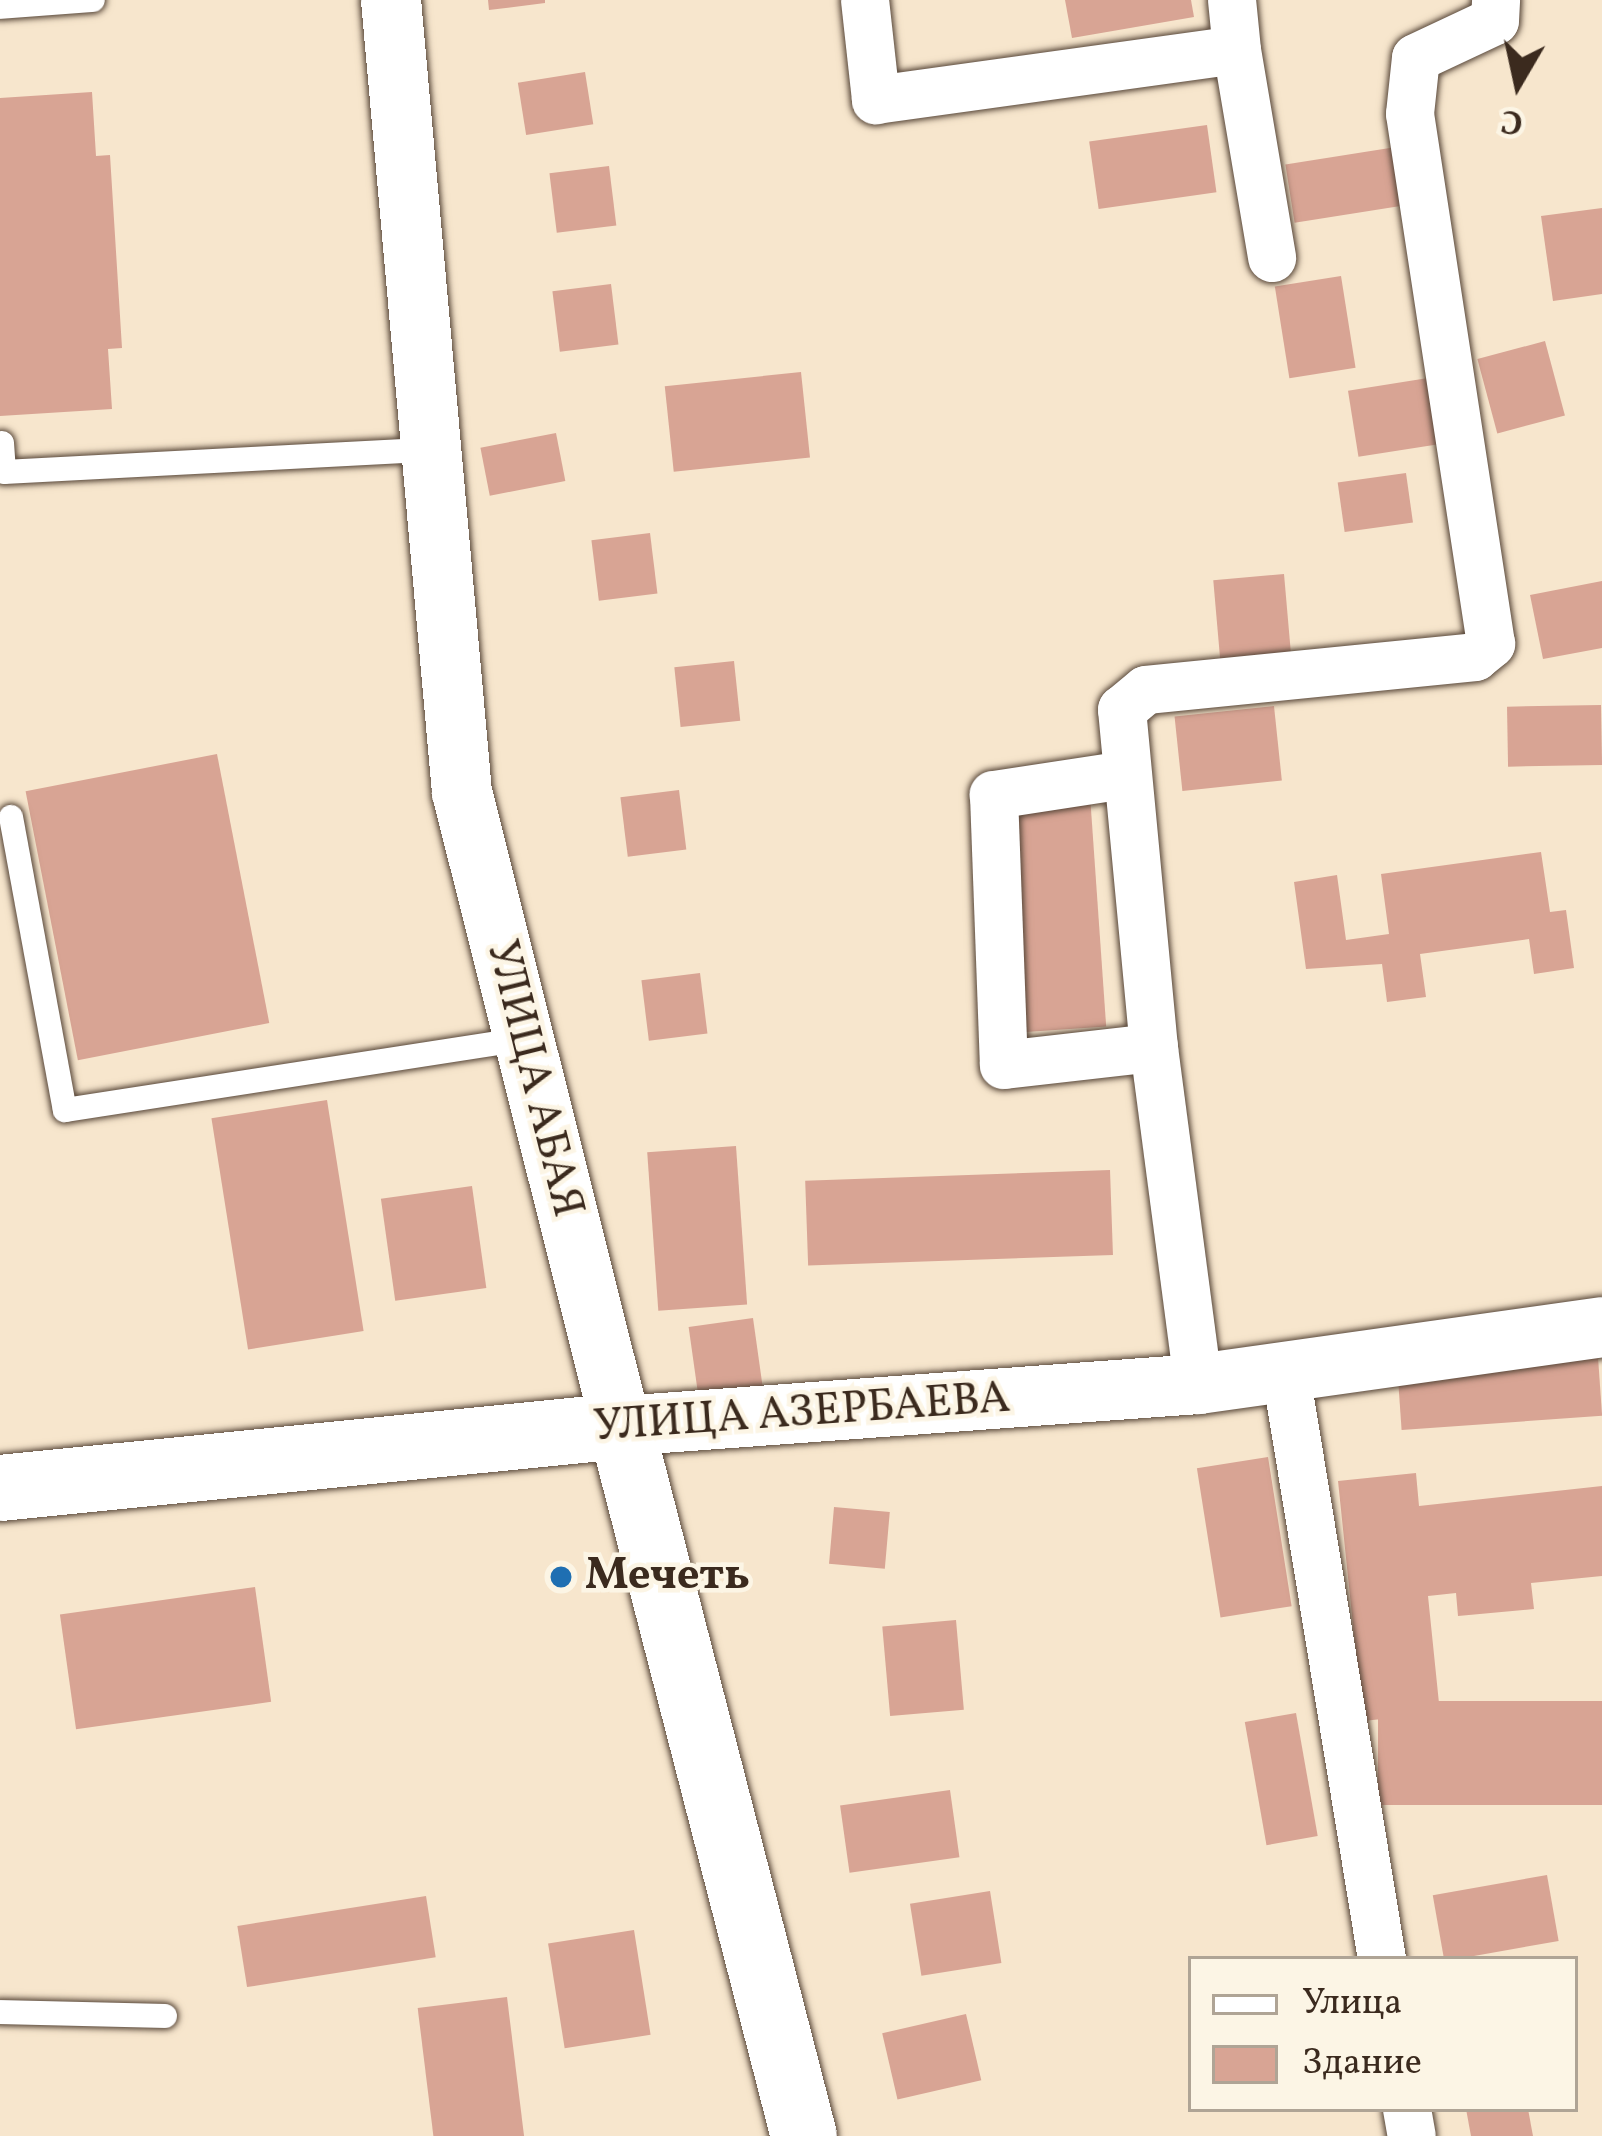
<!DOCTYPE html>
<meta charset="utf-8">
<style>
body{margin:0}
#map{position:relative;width:1602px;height:2136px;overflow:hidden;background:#f7e6cd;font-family:Vollkorn,serif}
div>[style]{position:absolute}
.building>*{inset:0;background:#d8a494;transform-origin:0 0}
.roads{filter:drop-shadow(0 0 3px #574638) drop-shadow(0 0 3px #574638)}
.service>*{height:24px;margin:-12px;padding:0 12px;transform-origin:12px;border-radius:12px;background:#fff}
.minor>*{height:48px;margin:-24px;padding:0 24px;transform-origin:24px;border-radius:24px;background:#fff}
.tertiary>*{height:60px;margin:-30px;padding:0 30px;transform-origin:30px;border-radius:30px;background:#fff}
.secondary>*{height:66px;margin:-33px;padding:0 33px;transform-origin:33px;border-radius:33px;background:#fff}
.dots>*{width:33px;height:33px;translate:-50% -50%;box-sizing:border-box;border:6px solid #fcf5e5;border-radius:50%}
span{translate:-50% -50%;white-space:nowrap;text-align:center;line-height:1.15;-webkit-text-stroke:9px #fcf5e5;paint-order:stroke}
.street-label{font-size:45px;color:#3b2a1e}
.poi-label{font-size:45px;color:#3b2a1e;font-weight:700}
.left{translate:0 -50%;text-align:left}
.legend{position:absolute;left:1188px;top:1956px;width:390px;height:156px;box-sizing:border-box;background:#fcf5e5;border:3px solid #afa495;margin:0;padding:15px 21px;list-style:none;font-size:36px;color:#3b2a1e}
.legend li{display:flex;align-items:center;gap:24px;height:60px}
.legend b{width:60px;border:3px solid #afa495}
.north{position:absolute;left:1458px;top:24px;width:120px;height:120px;-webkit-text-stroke:9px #fcf5e5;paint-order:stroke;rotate:189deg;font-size:33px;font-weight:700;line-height:48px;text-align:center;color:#3b2a1e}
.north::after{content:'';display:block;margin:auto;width:42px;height:54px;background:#3b2a1e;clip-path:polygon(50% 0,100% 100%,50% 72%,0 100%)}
</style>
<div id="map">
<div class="building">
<div style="clip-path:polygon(488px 0,545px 0,545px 3px,489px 10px)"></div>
<div style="clip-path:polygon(1065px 0,1191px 0,1194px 17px,1072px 38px)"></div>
<div style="left:585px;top:72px;width:53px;height:68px;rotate:81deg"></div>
<div style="clip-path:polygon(92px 92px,96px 156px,110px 155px,122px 348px,108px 349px,112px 409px,0 416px,0 98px)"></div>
<div style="left:1207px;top:125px;width:68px;height:119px;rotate:82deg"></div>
<div style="left:1396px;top:147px;width:59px;height:112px;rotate:81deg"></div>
<div style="left:609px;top:166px;width:60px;height:60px;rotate:83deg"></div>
<div style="clip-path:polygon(1602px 208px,1602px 294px,1553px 301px,1541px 216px)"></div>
<div style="left:1341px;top:276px;width:93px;height:67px;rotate:81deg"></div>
<div style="left:611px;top:284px;width:61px;height:59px;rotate:83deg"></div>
<div style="left:1545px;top:341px;width:77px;height:70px;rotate:75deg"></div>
<div style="left:801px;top:372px;width:86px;height:137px;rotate:84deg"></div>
<div style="left:1428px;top:378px;width:67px;height:81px;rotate:81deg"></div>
<div style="left:556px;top:433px;width:49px;height:77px;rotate:79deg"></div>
<div style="left:1406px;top:473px;width:50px;height:69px;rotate:82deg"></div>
<div style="left:650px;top:533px;width:61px;height:59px;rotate:83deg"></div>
<div style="left:1284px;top:574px;width:79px;height:71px;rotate:85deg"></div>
<div style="clip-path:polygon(1602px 581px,1602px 648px,1543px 659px,1530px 595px)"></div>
<div style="left:734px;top:661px;width:60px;height:60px;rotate:84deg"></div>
<div style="left:1601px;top:705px;width:60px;height:94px;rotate:89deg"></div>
<div style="left:1274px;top:706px;width:75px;height:100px;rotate:84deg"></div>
<div style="left:217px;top:754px;width:274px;height:195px;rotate:79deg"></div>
<div style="left:679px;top:790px;width:60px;height:59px;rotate:83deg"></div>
<div style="left:1090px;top:795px;width:232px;height:84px;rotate:86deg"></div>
<div style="clip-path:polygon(1541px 852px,1550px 912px,1566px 910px,1574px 968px,1534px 974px,1529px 939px,1420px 954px,1426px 997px,1387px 1002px,1382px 964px,1306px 969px,1294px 882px,1337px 875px,1346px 940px,1389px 934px,1381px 874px)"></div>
<div style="left:700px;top:973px;width:61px;height:59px;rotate:83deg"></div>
<div style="left:327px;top:1100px;width:234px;height:117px;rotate:81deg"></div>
<div style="left:736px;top:1146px;width:159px;height:89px;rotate:86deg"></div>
<div style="left:1110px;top:1170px;width:85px;height:305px;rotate:88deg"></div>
<div style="left:472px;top:1186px;width:103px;height:92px;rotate:82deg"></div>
<div style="left:753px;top:1318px;width:69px;height:65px;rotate:82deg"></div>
<div style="left:1598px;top:1357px;width:59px;height:201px;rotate:86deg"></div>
<div style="left:1268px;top:1457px;width:151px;height:72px;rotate:81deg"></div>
<div style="clip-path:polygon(1416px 1473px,1419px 1506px,1602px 1486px,1602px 1576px,1531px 1583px,1534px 1609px,1458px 1616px,1456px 1593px,1428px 1596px,1440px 1713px,1363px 1721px,1338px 1481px)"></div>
<div style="left:834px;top:1507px;width:56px;height:57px;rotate:5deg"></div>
<div style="left:255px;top:1587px;width:116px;height:197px;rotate:82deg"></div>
<div style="left:956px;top:1620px;width:90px;height:74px;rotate:85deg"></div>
<div style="left:1602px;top:1701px;width:104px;height:224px;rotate:90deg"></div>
<div style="left:1296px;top:1713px;width:125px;height:52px;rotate:80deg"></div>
<div style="left:950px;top:1790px;width:68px;height:111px;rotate:82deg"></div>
<div style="left:1547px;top:1875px;width:67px;height:116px;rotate:80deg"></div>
<div style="left:990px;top:1891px;width:73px;height:81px;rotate:81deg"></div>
<div style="left:426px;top:1896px;width:62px;height:191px;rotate:81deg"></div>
<div style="left:634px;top:1930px;width:106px;height:87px;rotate:81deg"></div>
<div style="left:507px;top:1997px;width:140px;height:90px;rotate:83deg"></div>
<div style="left:966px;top:2014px;width:68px;height:86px;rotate:77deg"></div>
<div style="clip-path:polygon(1528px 2109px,1533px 2136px,1471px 2136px,1466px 2109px)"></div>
</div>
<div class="roads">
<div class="service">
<div style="left:0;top:7px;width:93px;rotate:-4.3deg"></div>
<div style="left:2px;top:443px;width:29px;rotate:86deg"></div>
<div style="left:4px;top:472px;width:424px;rotate:-3deg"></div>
<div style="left:11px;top:817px;width:298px;rotate:79.6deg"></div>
<div style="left:65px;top:1110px;width:463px;rotate:-8.8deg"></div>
<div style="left:0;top:2012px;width:165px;rotate:1.4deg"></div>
</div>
<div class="minor">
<div style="left:865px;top:0;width:101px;rotate:83.7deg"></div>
<div style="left:876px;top:100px;width:364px;rotate:-7.9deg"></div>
<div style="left:1237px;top:50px;width:211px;rotate:80.4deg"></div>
<div style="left:1232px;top:0;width:50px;rotate:84.3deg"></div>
<div style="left:1125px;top:775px;width:133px;rotate:171.3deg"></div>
<div style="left:994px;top:795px;width:270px;rotate:87.9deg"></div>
<div style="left:1004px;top:1065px;width:151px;rotate:-6.5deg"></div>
<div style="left:1154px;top:1048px;width:340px;rotate:-95.4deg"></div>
<div style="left:1122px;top:710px;width:31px;rotate:-40deg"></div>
<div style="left:1146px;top:690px;width:331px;rotate:-5.7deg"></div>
<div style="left:1475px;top:657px;width:21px;rotate:-39deg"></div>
<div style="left:1491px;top:644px;width:536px;rotate:-98.69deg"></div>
<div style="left:1410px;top:114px;width:56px;rotate:-83.9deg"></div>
<div style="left:1416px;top:58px;width:87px;rotate:-25.1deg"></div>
<div style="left:1495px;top:21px;width:21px;rotate:-87deg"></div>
<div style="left:1154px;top:1048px;width:339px;rotate:82.5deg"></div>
<div style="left:1286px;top:1374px;width:593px;rotate:80.68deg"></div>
<div style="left:1407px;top:2109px;width:27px;rotate:80deg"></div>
</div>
<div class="tertiary">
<div style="left:391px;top:0;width:795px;rotate:84.88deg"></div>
<div style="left:462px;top:792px;width:654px;rotate:75.92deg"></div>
<div style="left:621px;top:1426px;width:579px;rotate:-4.16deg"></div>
<div style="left:1198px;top:1384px;width:408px;rotate:-8deg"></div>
</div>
<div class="secondary">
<div style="left:0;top:1488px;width:624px;rotate:-5.7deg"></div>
<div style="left:621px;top:1426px;width:733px;rotate:75.55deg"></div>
</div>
</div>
<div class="dots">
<div style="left:561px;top:1577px;background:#1f6fb2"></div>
</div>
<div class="street-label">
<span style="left:533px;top:1079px;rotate:76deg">УЛИЦА АБАЯ</span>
<span style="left:802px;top:1414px;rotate:-4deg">УЛИЦА АЗЕРБАЕВА</span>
</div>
<div class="poi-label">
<span class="left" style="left:585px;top:1577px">Мечеть</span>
</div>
<ul class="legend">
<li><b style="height:15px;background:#fff"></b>Улица</li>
<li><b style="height:33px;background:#d8a494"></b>Здание</li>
</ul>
<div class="north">С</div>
</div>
